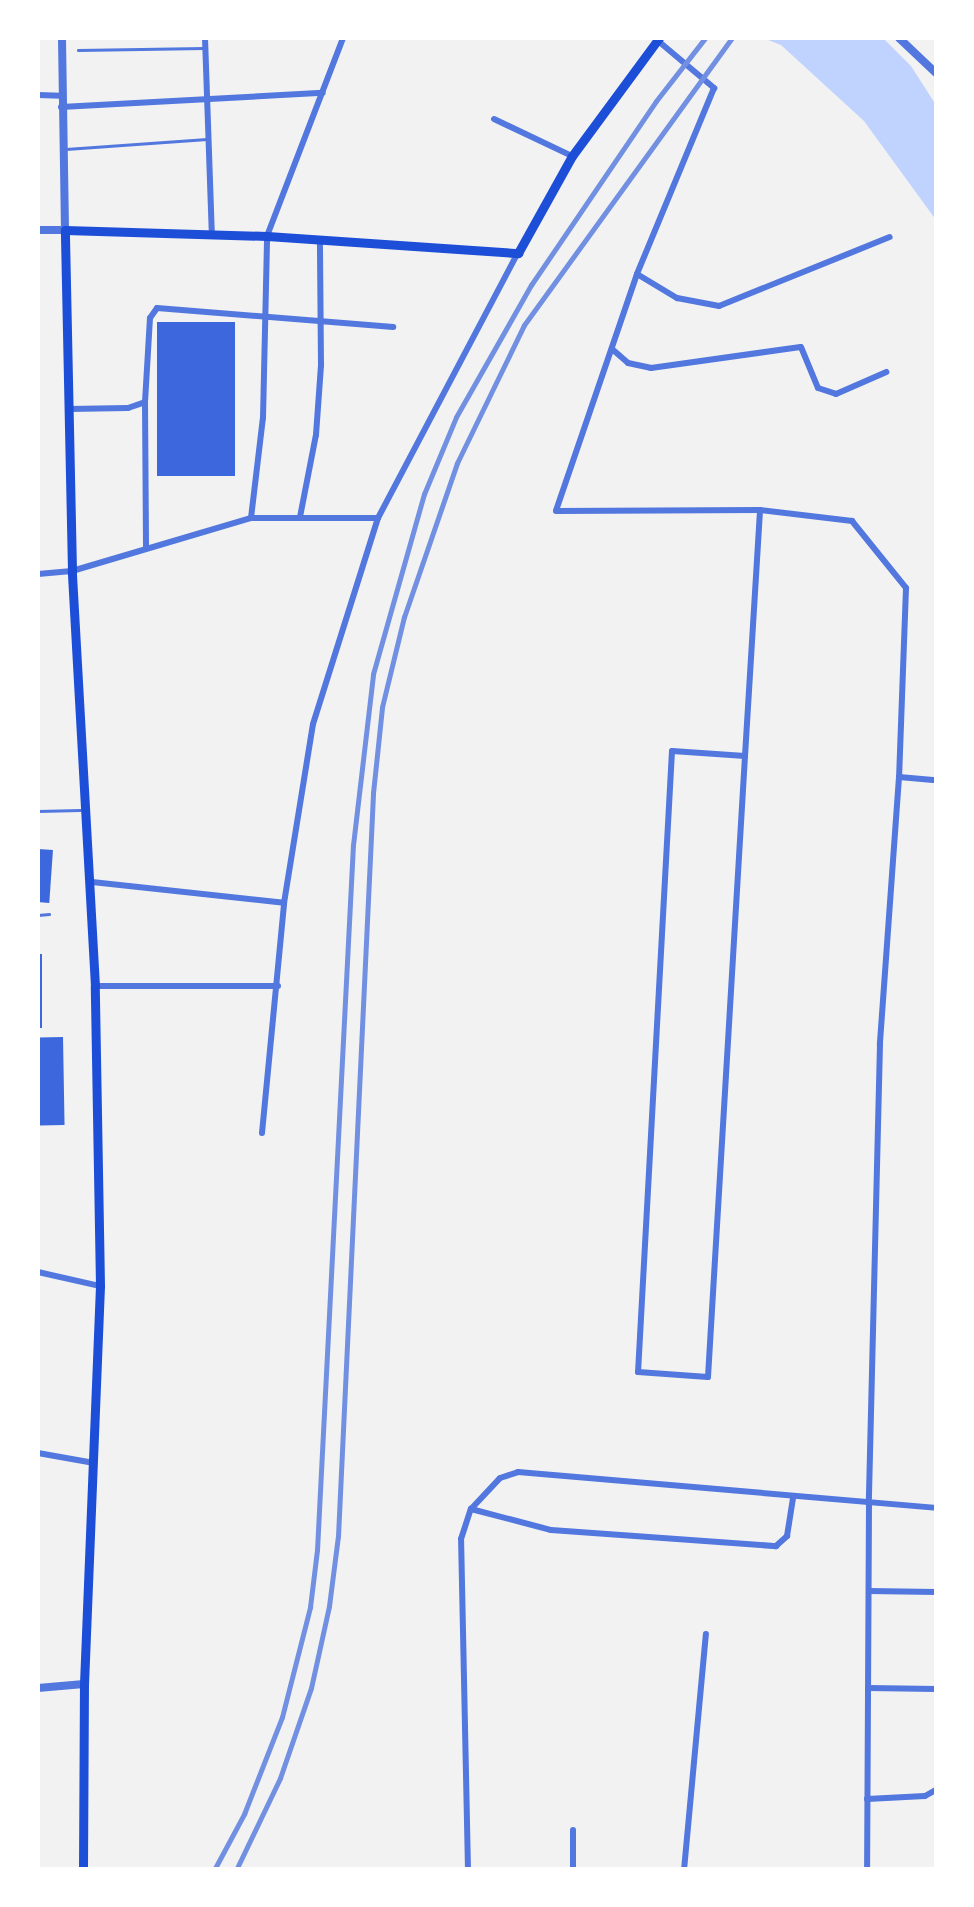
<!DOCTYPE html>
<style>
body{margin:0}
#map{position:relative;width:974px;height:1907px;overflow:hidden;background:#f2f2f2;font-family:Quicksand,sans-serif}
div>[style]{position:absolute}
.water>*{inset:0;background:#bfd3fe}
.building>*{inset:0;background:#3d67dc;transform-origin:0 0}
.service>*{height:2.5px;margin:-1.25px;padding:0 1.25px;transform-origin:1.25px;border-radius:1.25px;background:#5277de}
.minor>*{height:6px;margin:-3px;padding:0 3px;transform-origin:3px;border-radius:3px;background:#5277de}
.tertiary>*{height:8px;margin:-4px;padding:0 4px;transform-origin:4px;border-radius:4px;background:#5277de}
.secondary>*{height:9px;margin:-4.5px;padding:0 4.5px;transform-origin:4.5px;border-radius:4.5px;background:#1d4ed8}
.rail>*{height:5px;margin:-2.5px;padding:0 2.5px;transform-origin:2.5px;border-radius:2.5px;background:#7290e2}
span{translate:-50% -50%;white-space:nowrap;text-align:center;line-height:1.15;-webkit-text-stroke:9px #fff;paint-order:stroke}
.frame{position:absolute;inset:0;border:40px solid #fff;pointer-events:none}
</style>
<div id="map">
<div class="water">
<div style="clip-path:polygon(763px 38px,883px 38px,911px 66px,936px 105px,936px 220px,864px 121px,781px 45px)"></div>
</div>
<div class="building">
<div style="left:235px;top:322px;width:154px;height:78px;rotate:90deg"></div>
<div style="left:38px;top:849px;width:15px;height:53px;rotate:4deg"></div>
<div style="left:38px;top:954px;width:4px;height:74px"></div>
<div style="left:63px;top:1037px;width:88px;height:25px;rotate:89deg"></div>
</div>
<div class="service">
<div style="left:78px;top:50px;width:126px;rotate:-0.9deg"></div>
<div style="left:66px;top:149px;width:141px;rotate:-4.1deg"></div>
<div style="left:38px;top:811px;width:42px;rotate:-1.4deg"></div>
<div style="left:38px;top:915px;width:11px;rotate:-5deg"></div>
</div>
<div class="minor">
<div style="left:205px;top:38px;width:198px;rotate:88deg"></div>
<div style="left:657px;top:40px;width:75px;rotate:40.1deg"></div>
<div style="left:714px;top:88px;width:201px;rotate:112.5deg"></div>
<div style="left:637px;top:274px;width:250px;rotate:108.9deg"></div>
<div style="left:556px;top:511px;width:204px;rotate:-0.3deg"></div>
<div style="left:760px;top:510px;width:93px;rotate:6.8deg"></div>
<div style="left:852px;top:521px;width:86px;rotate:51.1deg"></div>
<div style="left:906px;top:588px;width:189px;rotate:92.1deg"></div>
<div style="left:899px;top:777px;width:268px;rotate:94.1deg"></div>
<div style="left:880px;top:1044px;width:460px;rotate:91.4deg"></div>
<div style="left:869px;top:1504px;width:366px;rotate:90.3deg"></div>
<div style="left:38px;top:95px;width:23px;rotate:2deg"></div>
<div style="left:61px;top:107px;width:262px;rotate:-3.1deg"></div>
<div style="left:494px;top:119px;width:86px;rotate:25.4deg"></div>
<div style="left:637px;top:274px;width:47px;rotate:31deg"></div>
<div style="left:677px;top:298px;width:43px;rotate:10.8deg"></div>
<div style="left:719px;top:306px;width:184px;rotate:-22deg"></div>
<div style="left:612px;top:349px;width:21px;rotate:41deg"></div>
<div style="left:628px;top:363px;width:24px;rotate:12deg"></div>
<div style="left:651px;top:368px;width:151px;rotate:-8deg"></div>
<div style="left:801px;top:347px;width:44px;rotate:67.5deg"></div>
<div style="left:818px;top:388px;width:19px;rotate:18deg"></div>
<div style="left:836px;top:394px;width:55px;rotate:-23.7deg"></div>
<div style="left:145px;top:402px;width:144px;rotate:89.6deg"></div>
<div style="left:69px;top:409px;width:59px;rotate:-1deg"></div>
<div style="left:128px;top:408px;width:18px;rotate:-19deg"></div>
<div style="left:145px;top:402px;width:84px;rotate:-86.6deg"></div>
<div style="left:150px;top:318px;width:12px;rotate:-55deg"></div>
<div style="left:157px;top:308px;width:237px;rotate:4.6deg"></div>
<div style="left:300px;top:517px;width:84px;rotate:-79deg"></div>
<div style="left:316px;top:435px;width:70px;rotate:-85.9deg"></div>
<div style="left:321px;top:365px;width:125px;rotate:-90.5deg"></div>
<div style="left:251px;top:518px;width:101px;rotate:-83.2deg"></div>
<div style="left:263px;top:418px;width:182px;rotate:-88.7deg"></div>
<div style="left:267px;top:236px;width:212px;rotate:-69deg"></div>
<div style="left:38px;top:574px;width:34px;rotate:-5deg"></div>
<div style="left:72px;top:571px;width:187px;rotate:-16.5deg"></div>
<div style="left:251px;top:518px;width:127px"></div>
<div style="left:745px;top:756px;width:73px;rotate:-176.1deg"></div>
<div style="left:672px;top:751px;width:622px;rotate:93.13deg"></div>
<div style="left:638px;top:1372px;width:70px;rotate:4.1deg"></div>
<div style="left:708px;top:1377px;width:622px;rotate:-86.59deg"></div>
<div style="left:745px;top:756px;width:246px;rotate:-86.5deg"></div>
<div style="left:899px;top:777px;width:37px;rotate:5deg"></div>
<div style="left:92px;top:882px;width:193px;rotate:6.2deg"></div>
<div style="left:95px;top:986px;width:183px"></div>
<div style="left:262px;top:1133px;width:231px;rotate:-84.5deg"></div>
<div style="left:284px;top:903px;width:181px;rotate:-80.8deg"></div>
<div style="left:313px;top:724px;width:216px;rotate:-72.5deg"></div>
<div style="left:378px;top:518px;width:298px;rotate:-62.2deg"></div>
<div style="left:38px;top:1272px;width:64px;rotate:12.7deg"></div>
<div style="left:38px;top:1453px;width:57px;rotate:10.1deg"></div>
<div style="left:471px;top:1509px;width:83px;rotate:14.7deg"></div>
<div style="left:551px;top:1530px;width:226px;rotate:4.1deg"></div>
<div style="left:776px;top:1546px;width:15px;rotate:-42deg"></div>
<div style="left:787px;top:1536px;width:38px;rotate:-81deg"></div>
<div style="left:869px;top:1591px;width:67px;rotate:0.9deg"></div>
<div style="left:868px;top:1688px;width:68px;rotate:0.8deg"></div>
<div style="left:867px;top:1799px;width:58px;rotate:-3deg"></div>
<div style="left:925px;top:1796px;width:13px;rotate:-29deg"></div>
<div style="left:573px;top:1830px;width:40px;rotate:90deg"></div>
<div style="left:468px;top:1870px;width:331px;rotate:-91.2deg"></div>
<div style="left:461px;top:1539px;width:32px;rotate:-72deg"></div>
<div style="left:471px;top:1509px;width:42px;rotate:-46.9deg"></div>
<div style="left:500px;top:1478px;width:19px;rotate:-18deg"></div>
<div style="left:518px;top:1472px;width:420px;rotate:4.9deg"></div>
<div style="left:684px;top:1870px;width:237px;rotate:-84.7deg"></div>
</div>
<div class="tertiary">
<div style="left:899px;top:38px;width:51px;rotate:43.4deg"></div>
<div style="left:38px;top:230px;width:27px"></div>
<div style="left:65px;top:230px;width:192px;rotate:-90.9deg"></div>
<div style="left:38px;top:1688px;width:46px;rotate:-5deg"></div>
</div>
<div class="secondary">
<div style="left:83px;top:1870px;width:186px;rotate:-89.7deg"></div>
<div style="left:84px;top:1684px;width:398px;rotate:-87.7deg"></div>
<div style="left:100px;top:1286px;width:300px;rotate:-91deg"></div>
<div style="left:95px;top:986px;width:416px;rotate:-93.2deg"></div>
<div style="left:72px;top:571px;width:341px;rotate:-91.2deg"></div>
<div style="left:65px;top:230px;width:202px;rotate:1.7deg"></div>
<div style="left:267px;top:236px;width:252px;rotate:3.9deg"></div>
<div style="left:518px;top:253px;width:111px;rotate:-60.9deg"></div>
<div style="left:572px;top:156px;width:147px;rotate:-53.6deg"></div>
</div>
<div class="rail">
<div style="left:214px;top:1870px;width:64px;rotate:-61.8deg"></div>
<div style="left:244px;top:1814px;width:104px;rotate:-68.6deg"></div>
<div style="left:282px;top:1717px;width:114px;rotate:-75.7deg"></div>
<div style="left:310px;top:1607px;width:57px;rotate:-83deg"></div>
<div style="left:317px;top:1550px;width:706px;rotate:-87.08deg"></div>
<div style="left:353px;top:845px;width:172px;rotate:-83.3deg"></div>
<div style="left:373px;top:674px;width:187px;rotate:-74.2deg"></div>
<div style="left:424px;top:494px;width:83px;rotate:-67.4deg"></div>
<div style="left:456px;top:417px;width:152px;rotate:-60.4deg"></div>
<div style="left:531px;top:285px;width:222px;rotate:-55.8deg"></div>
<div style="left:656px;top:101px;width:80px;rotate:-52.1deg"></div>
<div style="left:236px;top:1870px;width:102px;rotate:-64.4deg"></div>
<div style="left:280px;top:1778px;width:95px;rotate:-71deg"></div>
<div style="left:311px;top:1688px;width:84px;rotate:-77.6deg"></div>
<div style="left:329px;top:1606px;width:71px;rotate:-82.7deg"></div>
<div style="left:338px;top:1536px;width:744px;rotate:-87.3deg"></div>
<div style="left:373px;top:793px;width:86px;rotate:-84deg"></div>
<div style="left:382px;top:707px;width:93px;rotate:-76.3deg"></div>
<div style="left:404px;top:617px;width:163px;rotate:-71deg"></div>
<div style="left:457px;top:463px;width:153px;rotate:-64.1deg"></div>
<div style="left:524px;top:325px;width:354px;rotate:-54.1deg"></div>
</div>
<div class="frame"></div>
</div>
